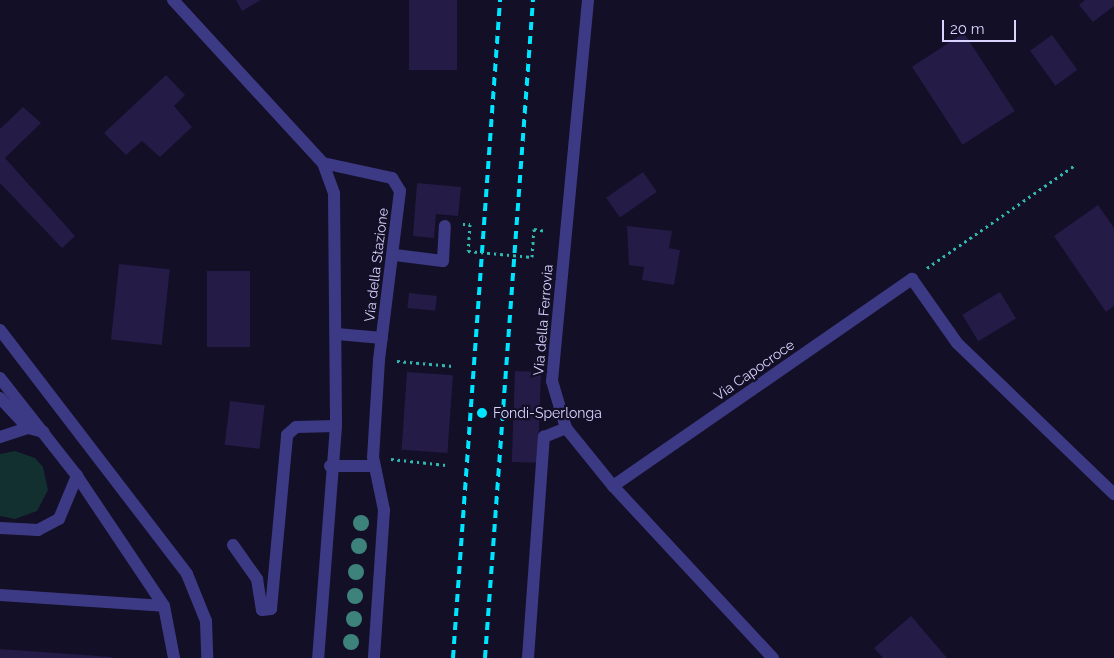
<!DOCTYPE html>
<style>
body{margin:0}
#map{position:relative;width:1114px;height:658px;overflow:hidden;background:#130f26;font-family:Raleway,sans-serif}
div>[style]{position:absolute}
.green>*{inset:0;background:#12302f}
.building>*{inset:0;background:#241b47;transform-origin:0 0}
.path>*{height:3px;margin-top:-1.5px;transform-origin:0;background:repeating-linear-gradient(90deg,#2fb8b0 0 2.5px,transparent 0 6.5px)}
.lane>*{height:12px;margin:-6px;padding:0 6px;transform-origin:6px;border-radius:6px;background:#3d3a85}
.street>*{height:12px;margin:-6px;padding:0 6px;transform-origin:6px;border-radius:6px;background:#3d3a85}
.rail>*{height:4px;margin-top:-2px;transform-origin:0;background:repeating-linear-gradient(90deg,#00e5ff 0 8px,transparent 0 14px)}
.path-bridge>*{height:3px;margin-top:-1.5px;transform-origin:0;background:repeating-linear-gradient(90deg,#2fb8b0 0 2.5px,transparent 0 6.5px)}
.trees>*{width:16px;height:16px;margin:-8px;border-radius:50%;background:#3d827b}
.dots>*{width:14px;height:14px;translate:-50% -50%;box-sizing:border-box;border:2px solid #130f26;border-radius:50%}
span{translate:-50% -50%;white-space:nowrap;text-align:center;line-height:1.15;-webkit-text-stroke:4.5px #130f26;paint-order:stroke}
.street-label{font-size:14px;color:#d9d4ff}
.poi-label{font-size:14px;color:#d9d4ff}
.left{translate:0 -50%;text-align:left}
.scale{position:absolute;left:942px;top:20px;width:74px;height:22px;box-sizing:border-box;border:2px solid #d9d4ff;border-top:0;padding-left:6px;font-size:15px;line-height:18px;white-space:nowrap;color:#d9d4ff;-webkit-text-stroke:4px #130f26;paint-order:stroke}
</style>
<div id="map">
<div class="green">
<div style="clip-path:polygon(15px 451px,35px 458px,43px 467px,48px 490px,37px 511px,15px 519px,0 516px,0 454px)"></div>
</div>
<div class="building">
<div style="clip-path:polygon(236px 0,261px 0,242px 11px)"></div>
<div style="left:409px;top:0;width:48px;height:70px"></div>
<div style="clip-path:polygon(1085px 0,1114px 0,1114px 6px,1093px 22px,1079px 5px)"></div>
<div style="left:964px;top:33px;width:93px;height:62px;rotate:57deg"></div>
<div style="left:1052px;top:35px;width:43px;height:27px;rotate:54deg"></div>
<div style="clip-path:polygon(166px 75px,185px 95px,174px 106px,192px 127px,160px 157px,142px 141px,126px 155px,104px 133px)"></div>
<div style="clip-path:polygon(23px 107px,41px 123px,5px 158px,75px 236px,62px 248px,0 183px,0 129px)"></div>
<div style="left:643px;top:172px;width:24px;height:45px;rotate:55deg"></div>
<div style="clip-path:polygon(417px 183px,461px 187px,458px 216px,436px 214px,434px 238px,413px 236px)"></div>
<div style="clip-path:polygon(1098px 205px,1114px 228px,1114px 306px,1106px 312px,1054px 236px)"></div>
<div style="clip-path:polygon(627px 226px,672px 231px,669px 248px,680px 250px,674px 285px,642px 280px,644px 267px,629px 265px)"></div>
<div style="left:119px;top:264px;width:51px;height:76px;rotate:6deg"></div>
<div style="left:207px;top:271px;width:43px;height:76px"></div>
<div style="left:1000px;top:292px;width:31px;height:44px;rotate:59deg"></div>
<div style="left:409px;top:293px;width:28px;height:15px;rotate:6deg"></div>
<div style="left:515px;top:371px;width:26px;height:91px;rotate:2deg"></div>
<div style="left:407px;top:372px;width:46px;height:78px;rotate:4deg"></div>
<div style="left:230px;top:401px;width:35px;height:44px;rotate:7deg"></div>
<div style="clip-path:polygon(911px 616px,947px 658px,883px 658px,874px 648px)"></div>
<div style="clip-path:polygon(0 649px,112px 657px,112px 658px,0 658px)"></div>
</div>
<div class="path">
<div style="left:463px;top:224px;width:7px"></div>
<div style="left:470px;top:224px;width:27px;rotate:94deg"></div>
<div style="left:532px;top:257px;width:28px;rotate:-86deg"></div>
<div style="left:534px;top:229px;width:13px;rotate:9deg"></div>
<div style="left:927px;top:268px;width:179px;rotate:-34.8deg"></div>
<div style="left:397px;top:361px;width:56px;rotate:5.1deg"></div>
<div style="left:391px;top:459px;width:55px;rotate:6.2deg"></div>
</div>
<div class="lane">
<div style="left:395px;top:255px;width:48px;rotate:7.1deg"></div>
<div style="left:443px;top:261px;width:35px;rotate:-87deg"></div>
<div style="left:0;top:330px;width:307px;rotate:52.5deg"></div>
<div style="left:187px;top:574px;width:51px;rotate:68deg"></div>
<div style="left:206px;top:621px;width:37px;rotate:88deg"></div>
<div style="left:0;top:378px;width:125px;rotate:51.8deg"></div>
<div style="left:77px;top:476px;width:156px;rotate:56.2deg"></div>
<div style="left:164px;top:606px;width:53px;rotate:79.1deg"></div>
<div style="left:0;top:398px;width:41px;rotate:47deg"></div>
<div style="left:0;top:437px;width:29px;rotate:-18deg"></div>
<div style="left:28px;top:428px;width:16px;rotate:14deg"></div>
<div style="left:0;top:528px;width:38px;rotate:3deg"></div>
<div style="left:38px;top:530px;width:24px;rotate:-28deg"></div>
<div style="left:59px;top:519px;width:47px;rotate:-67.3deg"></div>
<div style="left:0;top:595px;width:164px;rotate:3.8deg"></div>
</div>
<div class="street">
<div style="left:173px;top:0;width:222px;rotate:47.4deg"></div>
<div style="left:323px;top:163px;width:32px;rotate:70deg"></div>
<div style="left:334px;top:193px;width:233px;rotate:89.5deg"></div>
<div style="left:336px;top:426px;width:233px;rotate:94.4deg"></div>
<div style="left:323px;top:163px;width:71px;rotate:12.3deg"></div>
<div style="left:392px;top:178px;width:15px;rotate:58deg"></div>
<div style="left:400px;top:191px;width:170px;rotate:97.1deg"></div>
<div style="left:379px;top:360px;width:97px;rotate:93.5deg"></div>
<div style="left:373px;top:457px;width:54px;rotate:78.3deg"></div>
<div style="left:384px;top:510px;width:148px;rotate:93.9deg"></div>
<div style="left:337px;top:334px;width:45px;rotate:5.1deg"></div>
<div style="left:566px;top:428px;width:75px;rotate:51deg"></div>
<div style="left:613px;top:486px;width:235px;rotate:47.1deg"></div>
<div style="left:330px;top:466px;width:44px"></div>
<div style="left:613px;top:486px;width:364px;rotate:-34.7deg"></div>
<div style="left:912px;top:279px;width:78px;rotate:54.9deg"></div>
<div style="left:957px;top:343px;width:218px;rotate:43.9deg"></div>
<div style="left:233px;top:545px;width:42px;rotate:54.8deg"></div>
<div style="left:257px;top:579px;width:31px;rotate:81deg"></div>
<div style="left:262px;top:610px;width:9px;rotate:-6deg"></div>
<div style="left:271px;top:609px;width:175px;rotate:-84.7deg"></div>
<div style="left:287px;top:435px;width:12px;rotate:-42deg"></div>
<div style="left:296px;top:427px;width:40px;rotate:-1.4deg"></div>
<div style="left:528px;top:658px;width:222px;rotate:-85.9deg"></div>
<div style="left:544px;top:437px;width:24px;rotate:-22deg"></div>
<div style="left:566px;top:428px;width:49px;rotate:-106.6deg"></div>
<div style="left:552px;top:381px;width:383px;rotate:-84.6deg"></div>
</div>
<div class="rail">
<div style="left:453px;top:658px;width:660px;rotate:-85.91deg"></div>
<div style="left:485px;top:658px;width:660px;rotate:-85.83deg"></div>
</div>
<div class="path-bridge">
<div style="left:468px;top:251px;width:64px;rotate:5.4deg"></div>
</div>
<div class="trees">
<div style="left:361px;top:523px"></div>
<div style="left:359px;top:546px"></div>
<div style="left:356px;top:572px"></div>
<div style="left:355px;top:596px"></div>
<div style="left:354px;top:619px"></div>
<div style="left:351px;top:642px"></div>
</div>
<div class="dots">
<div style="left:482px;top:413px;background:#00e5ff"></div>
</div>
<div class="street-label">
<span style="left:376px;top:265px;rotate:-83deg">Via della Stazione</span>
<span style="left:543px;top:320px;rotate:-85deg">Via della Ferrovia</span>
<span style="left:754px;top:370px;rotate:-35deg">Via Capocroce</span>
</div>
<div class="poi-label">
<span class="left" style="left:493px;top:413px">Fondi-Sperlonga</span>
</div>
<div class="scale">20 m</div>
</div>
